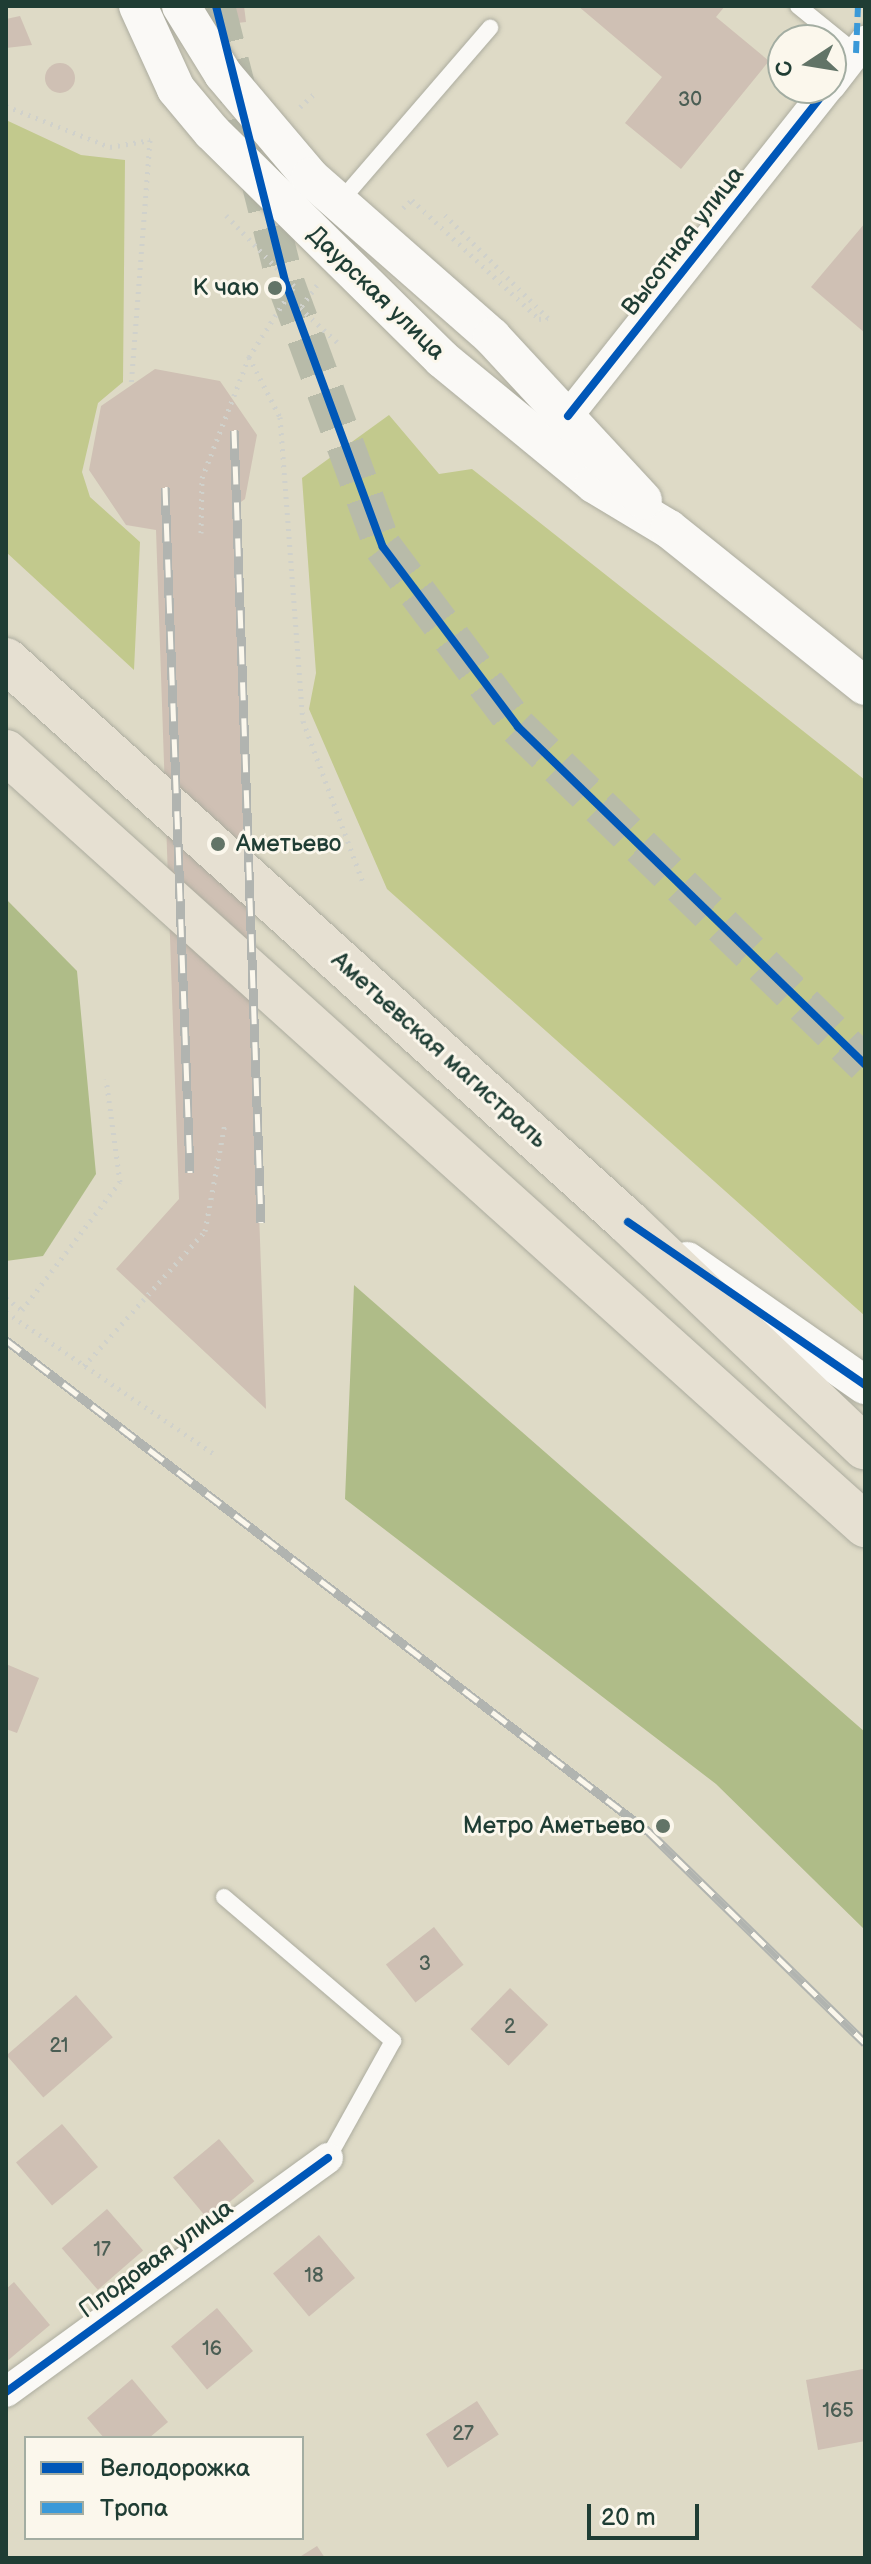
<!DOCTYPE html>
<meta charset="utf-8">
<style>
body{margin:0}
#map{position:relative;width:871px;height:2564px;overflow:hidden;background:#dedac6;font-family:"Balsamiq Sans",sans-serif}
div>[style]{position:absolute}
.green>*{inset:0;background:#c2c98d}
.forest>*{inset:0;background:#afbc88}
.building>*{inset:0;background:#cfc0b4;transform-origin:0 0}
.round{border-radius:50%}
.tertiary-tunnel>*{height:38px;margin-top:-19px;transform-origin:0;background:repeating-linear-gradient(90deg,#b8bba9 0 38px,transparent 0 57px)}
.path>*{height:5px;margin-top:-2.5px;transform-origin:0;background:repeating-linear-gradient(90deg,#d0d1cb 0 2px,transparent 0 8px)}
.roads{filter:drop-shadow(0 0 2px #acac9f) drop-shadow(0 0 2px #acac9f)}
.service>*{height:16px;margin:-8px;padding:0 8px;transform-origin:8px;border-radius:8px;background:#faf9f6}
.minor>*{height:30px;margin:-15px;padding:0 15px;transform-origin:15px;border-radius:15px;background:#faf9f6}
.tertiary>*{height:38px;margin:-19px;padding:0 19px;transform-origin:19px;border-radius:19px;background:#faf9f6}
.primary>*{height:44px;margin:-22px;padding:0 22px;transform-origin:22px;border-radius:22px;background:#e6e0d2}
.rail>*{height:9px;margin-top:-4.5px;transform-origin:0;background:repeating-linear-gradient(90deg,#fbf7ec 0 18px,#b1b4b0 0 36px);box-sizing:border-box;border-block:2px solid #b1b4b0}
.quiet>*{height:6px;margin-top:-3px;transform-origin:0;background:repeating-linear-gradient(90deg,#3a99d8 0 12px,transparent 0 18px)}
.cycleway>*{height:8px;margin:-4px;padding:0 4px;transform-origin:4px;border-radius:4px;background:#0057b8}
.dots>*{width:22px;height:22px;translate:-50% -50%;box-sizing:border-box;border:4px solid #fbf7ec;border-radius:50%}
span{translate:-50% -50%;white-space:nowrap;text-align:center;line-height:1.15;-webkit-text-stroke:6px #fbf7ec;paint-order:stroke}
.number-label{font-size:20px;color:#4b5e54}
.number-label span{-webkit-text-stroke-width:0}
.street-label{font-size:24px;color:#1f3d34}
.poi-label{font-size:24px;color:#1f3d34}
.right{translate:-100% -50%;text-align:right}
.left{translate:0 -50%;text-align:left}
.frame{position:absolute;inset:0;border:8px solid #1f3d34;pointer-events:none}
.legend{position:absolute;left:24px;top:2436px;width:280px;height:104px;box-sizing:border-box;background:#fbf7ec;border:2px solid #a3ada2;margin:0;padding:10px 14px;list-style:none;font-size:24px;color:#1f3d34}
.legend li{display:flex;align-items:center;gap:16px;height:40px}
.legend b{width:40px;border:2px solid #a3ada2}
.north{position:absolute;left:767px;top:24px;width:80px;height:80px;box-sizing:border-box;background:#fbf7ec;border:2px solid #a3ada2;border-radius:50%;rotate:258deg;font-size:22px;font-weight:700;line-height:32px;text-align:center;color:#1f3d34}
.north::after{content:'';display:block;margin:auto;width:28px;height:36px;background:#627467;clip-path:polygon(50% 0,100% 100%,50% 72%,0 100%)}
.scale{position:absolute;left:587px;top:2504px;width:112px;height:36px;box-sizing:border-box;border:4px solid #1f3d34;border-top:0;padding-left:10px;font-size:24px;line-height:28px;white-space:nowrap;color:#1f3d34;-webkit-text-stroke:6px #fbf7ec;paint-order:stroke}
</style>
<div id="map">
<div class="green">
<div style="clip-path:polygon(6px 120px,81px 155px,125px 160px,123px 382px,98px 403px,82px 472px,90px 497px,140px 542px,134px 670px,6px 552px)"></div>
<div style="clip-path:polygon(389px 415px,439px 474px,472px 469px,865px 780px,865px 1316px,387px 889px,309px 709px,316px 673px,302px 478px)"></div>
</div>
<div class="forest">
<div style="clip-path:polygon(6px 899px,77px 971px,96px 1174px,43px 1256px,6px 1261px)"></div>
<div style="clip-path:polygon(354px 1285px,865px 1732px,865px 1930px,716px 1784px,345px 1499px)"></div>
</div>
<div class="building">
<div style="clip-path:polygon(224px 6px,244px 6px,246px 22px,227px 24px)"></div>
<div style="clip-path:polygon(578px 6px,725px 6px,716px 17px,769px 61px,681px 169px,625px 123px,662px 77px)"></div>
<div style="clip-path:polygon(20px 16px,32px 45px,6px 48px,6px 19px)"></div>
<div class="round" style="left:45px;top:63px;width:30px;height:30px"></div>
<div style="clip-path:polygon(865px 223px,865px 333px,811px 287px)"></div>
<div style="clip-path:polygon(155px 369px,220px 381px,257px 435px,245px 499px,234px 507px,266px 1409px,116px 1269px,179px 1199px,156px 530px,126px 525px,89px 470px,101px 406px)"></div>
<div style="clip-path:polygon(6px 1664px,39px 1678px,17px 1733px,6px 1729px)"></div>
<div style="left:434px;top:1927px;width:48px;height:61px;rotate:52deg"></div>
<div style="left:510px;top:1988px;width:53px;height:57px;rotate:44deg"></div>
<div style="left:76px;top:1995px;width:56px;height:92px;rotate:49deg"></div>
<div style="left:62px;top:2124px;width:56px;height:60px;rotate:50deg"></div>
<div style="left:219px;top:2139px;width:55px;height:60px;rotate:50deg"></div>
<div style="left:107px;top:2209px;width:55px;height:60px;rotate:49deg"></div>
<div style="left:319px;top:2235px;width:56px;height:60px;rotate:50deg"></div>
<div style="clip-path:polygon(14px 2282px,50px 2325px,6px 2362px,6px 2289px)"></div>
<div style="left:217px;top:2308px;width:56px;height:60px;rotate:50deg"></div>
<div style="clip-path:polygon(863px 2369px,865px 2441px,818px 2450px,806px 2380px)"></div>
<div style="clip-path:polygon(132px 2379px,168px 2422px,149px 2438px,104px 2438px,87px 2418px)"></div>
<div style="left:477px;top:2401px;width:40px;height:61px;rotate:57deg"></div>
<div style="clip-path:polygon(317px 2546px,325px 2558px,298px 2558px)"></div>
</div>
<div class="tertiary-tunnel">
<div style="left:216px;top:6px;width:287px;rotate:75.9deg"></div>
<div style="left:286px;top:284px;width:280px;rotate:69.8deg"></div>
<div style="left:383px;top:547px;width:225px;rotate:53.1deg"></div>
<div style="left:518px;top:727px;width:484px;rotate:44.2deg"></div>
</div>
<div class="path">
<div style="left:6px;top:106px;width:112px;rotate:21.5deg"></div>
<div style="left:110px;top:147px;width:41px;rotate:-9.9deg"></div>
<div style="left:150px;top:140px;width:247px;rotate:94.4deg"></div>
<div style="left:300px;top:107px;width:23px;rotate:-43deg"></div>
<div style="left:403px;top:208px;width:12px;rotate:-42deg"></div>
<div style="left:412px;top:200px;width:174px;rotate:43.1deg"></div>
<div style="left:539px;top:319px;width:9px;rotate:-6deg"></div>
<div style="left:548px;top:318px;width:150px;rotate:-135deg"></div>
<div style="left:317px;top:285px;width:29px;rotate:126deg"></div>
<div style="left:300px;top:308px;width:52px;rotate:42.6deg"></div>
<div style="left:249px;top:357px;width:68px;rotate:62.7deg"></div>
<div style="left:280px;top:417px;width:305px;rotate:85.7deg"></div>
<div style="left:303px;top:721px;width:175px;rotate:69.6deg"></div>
<div style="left:201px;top:533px;width:55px;rotate:-89deg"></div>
<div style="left:202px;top:478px;width:130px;rotate:-68.8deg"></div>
<div style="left:249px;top:357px;width:84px;rotate:-57.6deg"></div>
<div style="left:294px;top:286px;width:98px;rotate:-133.8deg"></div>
<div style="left:6px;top:1298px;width:20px;rotate:37deg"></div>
<div style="left:22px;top:1310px;width:161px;rotate:-52.6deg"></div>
<div style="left:120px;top:1182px;width:104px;rotate:-97.7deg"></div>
<div style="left:6px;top:1312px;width:252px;rotate:34.3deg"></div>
<div style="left:84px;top:1366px;width:181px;rotate:-48.1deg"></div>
<div style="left:205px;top:1231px;width:110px;rotate:-79.5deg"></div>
</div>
<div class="roads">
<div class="service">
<div style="left:798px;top:6px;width:75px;rotate:39deg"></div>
<div style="left:338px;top:204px;width:233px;rotate:-49.2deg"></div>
<div style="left:224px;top:1897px;width:222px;rotate:40.4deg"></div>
<div style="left:393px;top:2041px;width:134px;rotate:119.1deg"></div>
</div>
<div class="minor">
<div style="left:831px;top:85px;width:56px;rotate:-52.3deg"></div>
<div style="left:568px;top:416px;width:419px;rotate:-51.6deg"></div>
<div style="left:6px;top:2392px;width:398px;rotate:-36deg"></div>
</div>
<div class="tertiary">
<div style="left:138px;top:6px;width:91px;rotate:65.4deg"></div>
<div style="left:176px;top:89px;width:56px;rotate:50.1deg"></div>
<div style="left:212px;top:132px;width:323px;rotate:44.6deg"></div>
<div style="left:442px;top:359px;width:197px;rotate:39.4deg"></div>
<div style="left:594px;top:484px;width:87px;rotate:31deg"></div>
<div style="left:669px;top:529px;width:251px;rotate:38.7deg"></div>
<div style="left:181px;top:6px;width:80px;rotate:58.3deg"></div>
<div style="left:223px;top:74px;width:135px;rotate:49.8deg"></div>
<div style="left:310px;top:177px;width:242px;rotate:41.3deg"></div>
<div style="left:492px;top:337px;width:222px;rotate:47.2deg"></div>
<div style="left:687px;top:1261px;width:217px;rotate:34.9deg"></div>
</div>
<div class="primary">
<div style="left:6px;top:660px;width:838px;rotate:42.1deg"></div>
<div style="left:628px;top:1222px;width:327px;rotate:43.6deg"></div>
<div style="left:6px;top:752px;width:1156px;rotate:41.98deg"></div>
</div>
</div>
<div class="rail">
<div style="left:234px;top:430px;width:793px;rotate:88.05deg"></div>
<div style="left:165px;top:487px;width:686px;rotate:87.91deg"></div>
<div style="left:6px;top:1340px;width:810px;rotate:37.42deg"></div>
<div style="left:649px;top:1832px;width:302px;rotate:44.3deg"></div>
</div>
<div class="quiet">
<div style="left:856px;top:53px;width:47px;rotate:-87.6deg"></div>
</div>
<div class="cycleway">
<div style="left:216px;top:6px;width:287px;rotate:75.9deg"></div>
<div style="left:286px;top:284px;width:280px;rotate:69.8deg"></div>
<div style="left:383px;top:547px;width:225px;rotate:53.1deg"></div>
<div style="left:518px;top:727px;width:484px;rotate:44.2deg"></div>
<div style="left:568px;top:416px;width:419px;rotate:-51.6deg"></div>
<div style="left:628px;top:1222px;width:288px;rotate:34.5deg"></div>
<div style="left:6px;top:2392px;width:398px;rotate:-36deg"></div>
</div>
<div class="dots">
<div style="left:275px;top:288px;background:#627467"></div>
<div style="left:218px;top:844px;background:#627467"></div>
<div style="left:663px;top:1826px;background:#627467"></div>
</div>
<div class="number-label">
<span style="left:690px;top:100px">30</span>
<span style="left:425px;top:1964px">3</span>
<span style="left:510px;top:2027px">2</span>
<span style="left:59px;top:2046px">21</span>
<span style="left:102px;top:2250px">17</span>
<span style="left:314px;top:2276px">18</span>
<span style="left:212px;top:2349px">16</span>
<span style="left:838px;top:2411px">165</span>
<span style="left:463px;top:2434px">27</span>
</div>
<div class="street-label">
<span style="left:683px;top:241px;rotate:-52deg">Высотная улица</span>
<span style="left:376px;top:293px;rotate:44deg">Даурская улица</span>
<span style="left:439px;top:1050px;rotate:42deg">Аметьевская магистраль</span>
<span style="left:156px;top:2259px;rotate:-36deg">Плодовая улица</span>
</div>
<div class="poi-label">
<span class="right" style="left:259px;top:288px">К чаю</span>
<span class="left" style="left:236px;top:844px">Аметьево</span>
<span class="right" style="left:645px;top:1826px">Метро Аметьево</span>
</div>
<div class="frame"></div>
<ul class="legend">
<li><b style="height:10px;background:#0057b8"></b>Велодорожка</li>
<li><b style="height:10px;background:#3a99d8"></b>Тропа</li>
</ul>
<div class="north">С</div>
<div class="scale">20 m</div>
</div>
